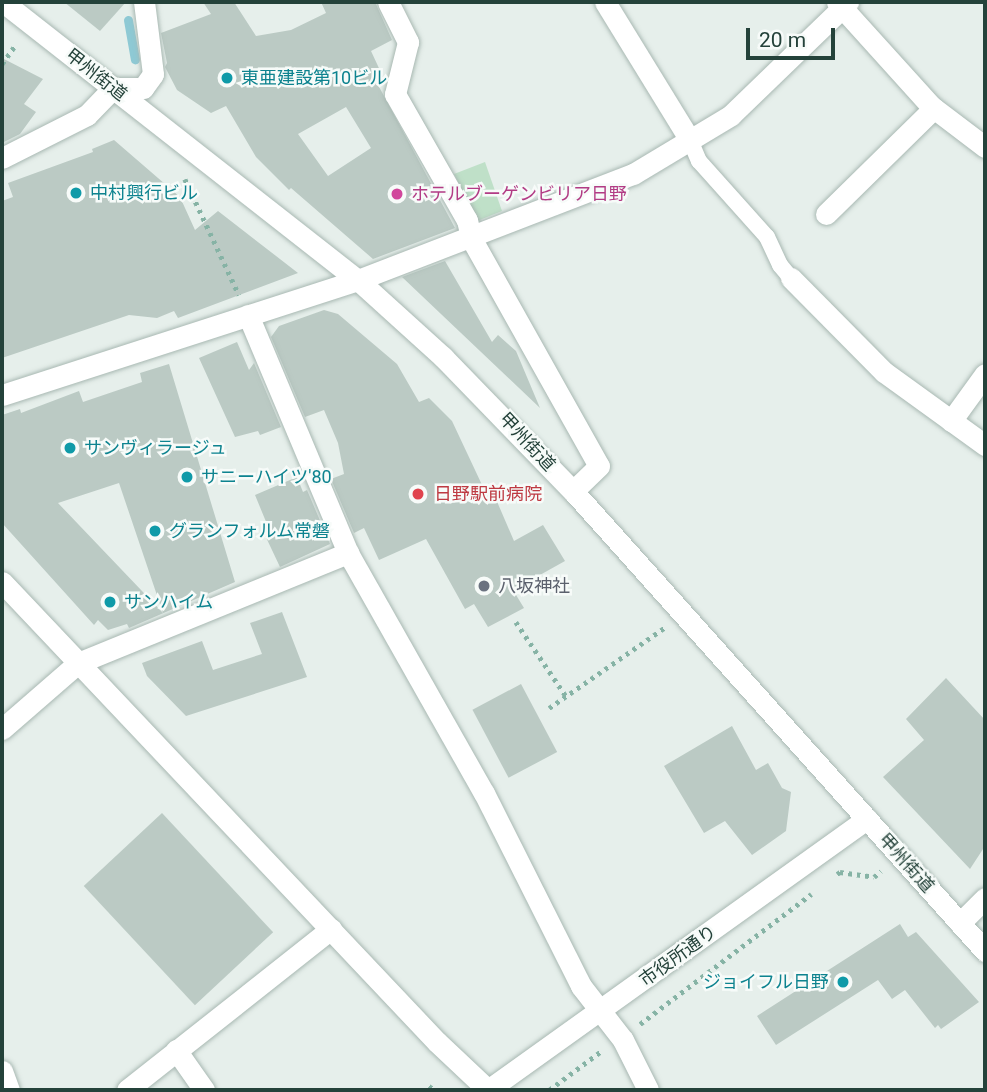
<!DOCTYPE html>
<meta charset="utf-8">
<style>
body{margin:0}
#map{position:relative;width:987px;height:1092px;overflow:hidden;background:#e6efeb;font-family:Roboto,"Noto Sans JP",sans-serif}
div>[style]{position:absolute}
.green>*{inset:0;background:#bfe0c8}
.stream>*{height:9px;margin:-4.5px;padding:0 4.5px;transform-origin:4.5px;border-radius:4.5px;background:#8ec9d4}
.building>*{inset:0;background:#bbcac4;transform-origin:0 0}
.path>*{height:4.5px;margin-top:-2.25px;transform-origin:0;background:repeating-linear-gradient(90deg,#86b3a5 0 3.5px,transparent 0 8.5px)}
.roads{filter:drop-shadow(0 0 2px #a8b8b2) drop-shadow(0 0 2px #a8b8b2)}
.lane>*{height:16px;margin:-8px;padding:0 8px;transform-origin:8px;border-radius:8px;background:#fff}
.street>*{height:21px;margin:-10.5px;padding:0 10.5px;transform-origin:10.5px;border-radius:10.5px;background:#fff}
.secondary>*{height:21px;margin:-10.5px;padding:0 10.5px;transform-origin:10.5px;border-radius:10.5px;background:#fff}
.dots>*{width:19px;height:19px;translate:-50% -50%;box-sizing:border-box;border:4px solid #f7fbf9;border-radius:50%}
span{translate:-50% -50%;white-space:nowrap;text-align:center;line-height:1.15;-webkit-text-stroke:5px #f7fbf9;paint-order:stroke}
.street-label{font-size:18px;color:#24423a}
.culture-label{font-size:18px;color:#0d838f}
.left{translate:0 -50%;text-align:left}
.right{translate:-100% -50%;text-align:right}
.hotel-label{font-size:18px;color:#b23c85}
.health-label{font-size:18px;color:#be3a42}
.worship-label{font-size:18px;color:#5b616d}
.frame{position:absolute;inset:0;border:4px solid #24423a;pointer-events:none}
.scale{position:absolute;left:746px;top:28px;width:89px;height:32px;box-sizing:border-box;border:4px solid #24423a;border-top:0;padding-left:9px;font-size:21px;line-height:24px;white-space:nowrap;color:#24423a;-webkit-text-stroke:5px #f7fbf9;paint-order:stroke}
</style>
<div id="map">
<div class="green">
<div style="clip-path:polygon(485px 162px,502px 211px,477px 221px,454px 174px)"></div>
</div>
<div class="stream">
<div style="left:128px;top:20px;width:40px;rotate:80deg"></div>
</div>
<div class="building">
<div style="clip-path:polygon(64px 2px,126px 2px,100px 31px)"></div>
<div style="clip-path:polygon(evenodd,203px 2px,234px 2px,256px 36px,291px 30px,326px 13px,321px 2px,375px 2px,392px 40px,371px 51px,384px 79px,377px 83px,455px 228px,373px 259px,291px 188px,289px 190px,256px 157px,226px 106px,211px 113px,177px 90px,165px 67px,167px 63px,161px 33px,211px 14px,203px 2px,346px 107px,371px 148px,328px 176px,298px 134px,346px 107px)"></div>
<div style="clip-path:polygon(2px 58px,43px 79px,24px 104px,36px 112px,20px 134px,2px 143px)"></div>
<div style="clip-path:polygon(114px 140px,180px 197px,195px 230px,218px 211px,298px 273px,178px 318px,174px 311px,157px 318px,129px 315px,2px 358px,2px 201px,13px 197px,8px 183px,93px 152px,92px 149px)"></div>
<div style="clip-path:polygon(445px 261px,492px 342px,498px 335px,516px 351px,540px 408px,402px 277px)"></div>
<div style="clip-path:polygon(324px 310px,338px 314px,397px 364px,419px 402px,429px 398px,452px 421px,483px 487px,489px 483px,514px 541px,543px 525px,565px 561px,513px 590px,524px 608px,488px 627px,474px 604px,465px 609px,426px 539px,379px 560px,364px 528px,354px 533px,331px 479px,344px 474px,338px 443px,324px 410px,305px 417px,271px 337px,279px 326px)"></div>
<div style="clip-path:polygon(237px 342px,249px 370px,254px 363px,281px 427px,260px 435px,258px 431px,235px 437px,199px 358px)"></div>
<div style="clip-path:polygon(evenodd,169px 364px,235px 582px,129px 628px,127px 624px,108px 630px,98px 620px,94px 625px,2px 523px,2px 415px,20px 409px,21px 413px,79px 391px,83px 402px,142px 382px,140px 373px,169px 364px,119px 483px,163px 613px,58px 503px,119px 483px)"></div>
<div style="clip-path:polygon(297px 477px,303px 492px,307px 490px,330px 544px,280px 567px,263px 531px,269px 529px,255px 495px)"></div>
<div style="clip-path:polygon(282px 612px,307px 677px,186px 716px,147px 676px,142px 663px,202px 641px,213px 670px,262px 654px,250px 623px)"></div>
<div style="clip-path:polygon(946px 678px,985px 720px,985px 846px,970px 869px,883px 777px,924px 740px,906px 719px)"></div>
<div style="left:521px;top:684px;width:77px;height:55px;rotate:62deg"></div>
<div style="clip-path:polygon(732px 726px,756px 770px,768px 763px,782px 788px,791px 792px,786px 831px,752px 855px,725px 821px,704px 833px,664px 766px)"></div>
<div style="left:162px;top:813px;width:163px;height:107px;rotate:47deg"></div>
<div style="clip-path:polygon(900px 924px,908px 937px,916px 932px,979px 1002px,941px 1029px,938px 1025px,935px 1028px,905px 990px,892px 999px,878px 980px,776px 1045px,757px 1016px)"></div>
</div>
<div class="path">
<div style="left:2px;top:64px;width:24px;rotate:-55deg"></div>
<div style="left:185px;top:179px;width:128px;rotate:65deg"></div>
<div style="left:516px;top:622px;width:89px;rotate:56deg"></div>
<div style="left:549px;top:708px;width:140px;rotate:-34.8deg"></div>
<div style="left:837px;top:874px;width:4px;rotate:-34deg"></div>
<div style="left:840px;top:872px;width:34px;rotate:8deg"></div>
<div style="left:874px;top:877px;width:9px;rotate:-41deg"></div>
<div style="left:640px;top:1024px;width:215px;rotate:-37.2deg"></div>
<div style="left:429px;top:1086px;width:7px;rotate:34deg"></div>
<div style="left:549px;top:1090px;width:64px;rotate:-36.7deg"></div>
</div>
<div class="roads">
<div class="lane">
<div style="left:690px;top:140px;width:23px;rotate:67deg"></div>
<div style="left:699px;top:161px;width:102px;rotate:48.2deg"></div>
<div style="left:767px;top:237px;width:31px;rotate:65deg"></div>
<div style="left:780px;top:265px;width:17px;rotate:50deg"></div>
</div>
<div class="street">
<div style="left:388px;top:2px;width:45px;rotate:63.4deg"></div>
<div style="left:408px;top:42px;width:54px;rotate:104deg"></div>
<div style="left:395px;top:94px;width:145px;rotate:60.3deg"></div>
<div style="left:467px;top:220px;width:18px;rotate:77deg"></div>
<div style="left:471px;top:238px;width:261px;rotate:60.7deg"></div>
<div style="left:599px;top:466px;width:36px;rotate:136deg"></div>
<div style="left:605px;top:2px;width:162px;rotate:58.4deg"></div>
<div style="left:837px;top:2px;width:140px;rotate:47.9deg"></div>
<div style="left:931px;top:106px;width:68px;rotate:37.2deg"></div>
<div style="left:2px;top:158px;width:95px;rotate:-26.8deg"></div>
<div style="left:87px;top:115px;width:37px;rotate:-46deg"></div>
<div style="left:113px;top:88px;width:30px"></div>
<div style="left:143px;top:88px;width:17px;rotate:-54deg"></div>
<div style="left:153px;top:74px;width:73px;rotate:-97.1deg"></div>
<div style="left:826px;top:214px;width:151px;rotate:-44.5deg"></div>
<div style="left:791px;top:278px;width:132px;rotate:45.3deg"></div>
<div style="left:884px;top:372px;width:125px;rotate:35.9deg"></div>
<div style="left:248px;top:315px;width:258px;rotate:67.2deg"></div>
<div style="left:348px;top:553px;width:276px;rotate:60.5deg"></div>
<div style="left:484px;top:793px;width:216px;rotate:63.3deg"></div>
<div style="left:581px;top:986px;width:68px;rotate:52.1deg"></div>
<div style="left:623px;top:1040px;width:56px;rotate:63.4deg"></div>
<div style="left:2px;top:395px;width:374px;rotate:-17.9deg"></div>
<div style="left:358px;top:280px;width:295px;rotate:-21.1deg"></div>
<div style="left:633px;top:174px;width:114px;rotate:-31deg"></div>
<div style="left:731px;top:115px;width:163px;rotate:-44deg"></div>
<div style="left:951px;top:421px;width:58px;rotate:-54.1deg"></div>
<div style="left:2px;top:729px;width:101px;rotate:-41deg"></div>
<div style="left:78px;top:663px;width:292px;rotate:-22.2deg"></div>
<div style="left:960px;top:923px;width:35px;rotate:-45deg"></div>
<div style="left:176px;top:1050px;width:49px;rotate:55deg"></div>
<div style="left:2px;top:1071px;width:20px;rotate:70deg"></div>
<div style="left:127px;top:1090px;width:260px;rotate:-38.3deg"></div>
</div>
<div class="secondary">
<div style="left:3px;top:2px;width:451px;rotate:38.1deg"></div>
<div style="left:358px;top:280px;width:115px;rotate:42.2deg"></div>
<div style="left:443px;top:357px;width:187px;rotate:45.9deg"></div>
<div style="left:573px;top:491px;width:618px;rotate:48.15deg"></div>
<div style="left:2px;top:582px;width:633px;rotate:46.6deg"></div>
<div style="left:437px;top:1042px;width:70px;rotate:43.3deg"></div>
<div style="left:488px;top:1090px;width:466px;rotate:-35.6deg"></div>
</div>
</div>
<div class="dots">
<div style="left:227px;top:78px;background:#0f9aa8"></div>
<div style="left:76px;top:193px;background:#0f9aa8"></div>
<div style="left:397px;top:194px;background:#d1479c"></div>
<div style="left:70px;top:448px;background:#0f9aa8"></div>
<div style="left:187px;top:477px;background:#0f9aa8"></div>
<div style="left:418px;top:494px;background:#e0444e"></div>
<div style="left:155px;top:531px;background:#0f9aa8"></div>
<div style="left:484px;top:586px;background:#6b7280"></div>
<div style="left:110px;top:602px;background:#0f9aa8"></div>
<div style="left:843px;top:982px;background:#0f9aa8"></div>
</div>
<div class="street-label">
<span style="left:96px;top:75px;rotate:38deg">甲州街道</span>
<span style="left:527px;top:442px;rotate:47deg">甲州街道</span>
<span style="left:906px;top:863px;rotate:48deg">甲州街道</span>
<span style="left:678px;top:956px;rotate:-36deg">市役所通り</span>
</div>
<div class="culture-label">
<span class="left" style="left:241px;top:78px">東亜建設第10ビル</span>
<span class="left" style="left:90px;top:193px">中村興行ビル</span>
<span class="left" style="left:84px;top:448px">サンヴィラージュ</span>
<span class="left" style="left:201px;top:477px">サニーハイツ'80</span>
<span class="left" style="left:169px;top:531px">グランフォルム常磐</span>
<span class="left" style="left:124px;top:602px">サンハイム</span>
<span class="right" style="left:829px;top:982px">ジョイフル日野</span>
</div>
<div class="hotel-label">
<span class="left" style="left:411px;top:194px">ホテルブーゲンビリア日野</span>
</div>
<div class="health-label">
<span class="left" style="left:434px;top:494px">日野駅前病院</span>
</div>
<div class="worship-label">
<span class="left" style="left:498px;top:586px">八坂神社</span>
</div>
<div class="frame"></div>
<div class="scale">20 m</div>
</div>
